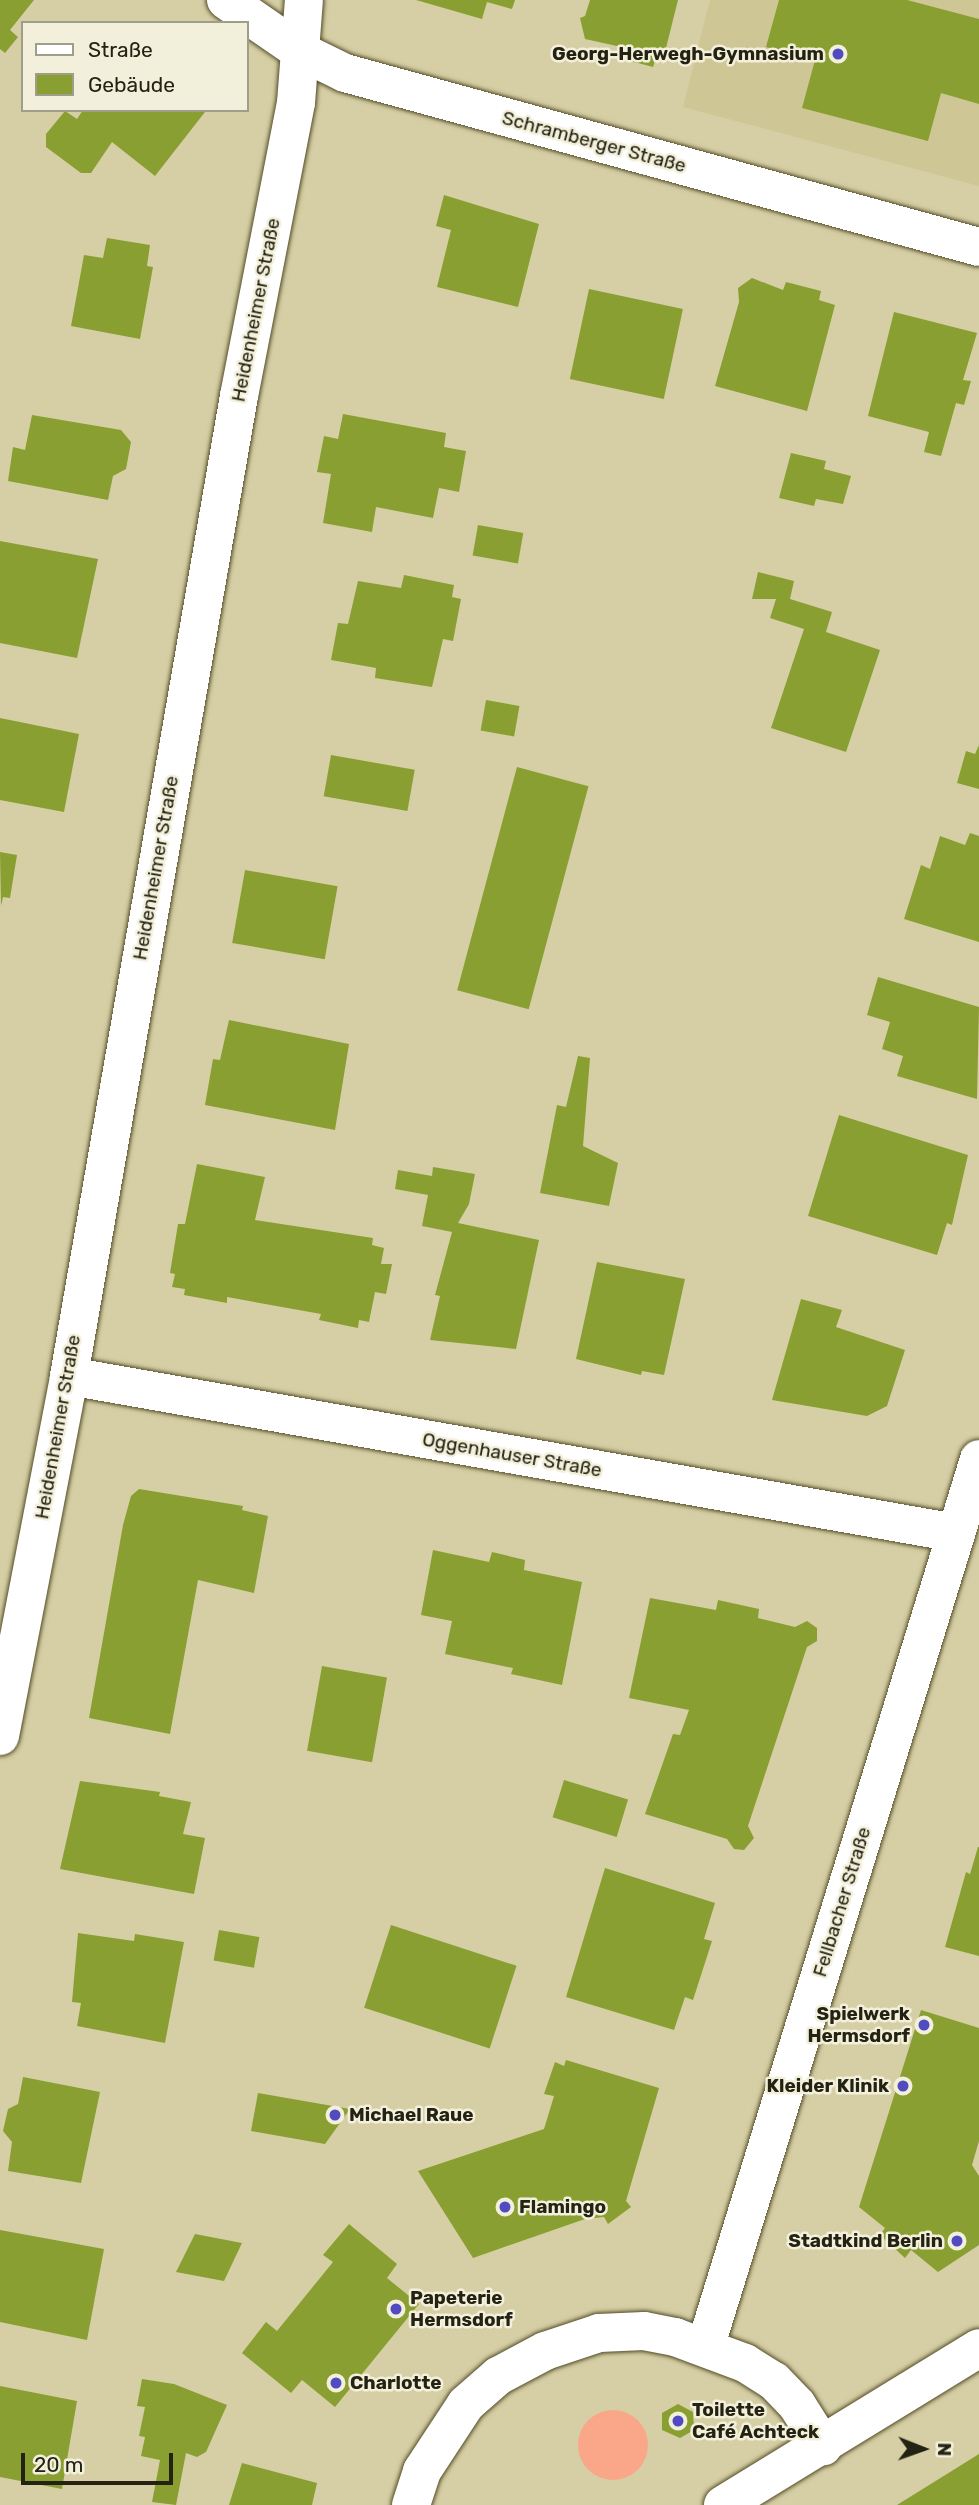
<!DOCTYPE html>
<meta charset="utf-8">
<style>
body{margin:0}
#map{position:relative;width:979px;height:2505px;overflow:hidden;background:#d6cfa5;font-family:Rubik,sans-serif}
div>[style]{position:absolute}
.built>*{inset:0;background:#cec695}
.green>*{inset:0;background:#faa689}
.round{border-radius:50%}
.building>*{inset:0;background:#899f32;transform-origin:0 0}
.roads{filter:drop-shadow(0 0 2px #534c27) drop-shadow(0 0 2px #534c27)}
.street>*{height:38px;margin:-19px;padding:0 19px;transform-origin:19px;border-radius:19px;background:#fff}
.dots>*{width:19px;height:19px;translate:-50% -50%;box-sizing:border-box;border:4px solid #f2efda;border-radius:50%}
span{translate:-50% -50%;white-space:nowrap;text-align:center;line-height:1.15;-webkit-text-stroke:5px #f2efda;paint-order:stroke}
.poi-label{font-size:19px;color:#242212;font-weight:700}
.right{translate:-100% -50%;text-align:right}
.left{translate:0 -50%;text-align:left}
.street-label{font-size:19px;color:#242212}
.legend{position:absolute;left:21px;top:21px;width:228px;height:91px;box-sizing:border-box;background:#f2efda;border:2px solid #a09d8a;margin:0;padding:9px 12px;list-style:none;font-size:21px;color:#242212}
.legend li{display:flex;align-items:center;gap:14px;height:35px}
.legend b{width:35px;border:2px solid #a09d8a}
.north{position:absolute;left:888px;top:2414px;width:70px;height:70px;-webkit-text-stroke:5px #f2efda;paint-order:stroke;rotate:91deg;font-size:19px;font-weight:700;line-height:28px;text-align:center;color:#242212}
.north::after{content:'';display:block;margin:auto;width:24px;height:32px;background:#242212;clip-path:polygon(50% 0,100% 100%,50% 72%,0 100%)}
.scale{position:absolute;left:21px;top:2453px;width:152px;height:32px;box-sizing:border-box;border:4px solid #242212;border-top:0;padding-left:9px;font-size:21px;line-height:24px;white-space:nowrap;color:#242212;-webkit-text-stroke:5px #f2efda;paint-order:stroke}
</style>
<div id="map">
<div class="built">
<div style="clip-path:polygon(710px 0,979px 0,979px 186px,683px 107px)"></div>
</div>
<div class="green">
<div class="round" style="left:578px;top:2410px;width:70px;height:70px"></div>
</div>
<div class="building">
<div style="clip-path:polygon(0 0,34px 0,10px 30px,18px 37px,5px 53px,0 49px)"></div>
<div style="clip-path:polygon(416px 0,515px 0,512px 9px,487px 2px,482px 19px)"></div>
<div style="clip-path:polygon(590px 0,678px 0,664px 56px,657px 55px,653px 67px,623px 59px,626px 48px,585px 39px,580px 18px,585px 16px)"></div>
<div style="clip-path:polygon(779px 0,907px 0,979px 19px,979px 104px,941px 93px,928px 141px,802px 108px,815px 60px,766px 47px)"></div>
<div style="clip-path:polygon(83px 110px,203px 110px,205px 112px,155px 176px,112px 142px,91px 173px,81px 173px,46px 147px,46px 134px,65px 111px,77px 119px)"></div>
<div style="clip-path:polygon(444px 195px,539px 224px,518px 307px,437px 287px,451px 230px,436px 226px)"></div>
<div style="clip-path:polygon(107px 238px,150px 245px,147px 266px,153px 267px,140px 339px,71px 326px,84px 255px,103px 258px)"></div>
<div style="clip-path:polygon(752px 278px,783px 290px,786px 282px,821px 291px,819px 300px,835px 305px,807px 411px,715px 386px,739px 302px,738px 288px)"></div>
<div style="left:589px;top:289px;width:96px;height:92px;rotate:12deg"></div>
<div style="clip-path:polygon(894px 312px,977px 333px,963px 380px,971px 381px,964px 405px,956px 403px,941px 456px,924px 452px,929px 432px,868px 416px)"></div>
<div style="clip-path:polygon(343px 414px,446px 433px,444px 447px,466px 451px,459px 492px,439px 488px,433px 518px,376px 507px,372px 532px,323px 523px,331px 474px,317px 472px,324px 436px,338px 439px)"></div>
<div style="clip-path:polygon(32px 415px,121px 430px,131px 442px,126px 469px,113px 476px,108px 500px,8px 481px,13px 447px,25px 450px)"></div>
<div style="clip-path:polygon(791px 453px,826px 461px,824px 469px,851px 476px,843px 504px,816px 499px,814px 506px,779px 498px)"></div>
<div style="left:478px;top:525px;width:46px;height:31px;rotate:10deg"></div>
<div style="clip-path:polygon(0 541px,98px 559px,77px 658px,0 643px)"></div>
<div style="clip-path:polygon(758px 572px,794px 581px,790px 599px,832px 612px,826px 632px,880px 650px,846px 752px,771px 728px,804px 629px,770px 618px,776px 599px,752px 599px)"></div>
<div style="clip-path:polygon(404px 575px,454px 585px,452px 597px,461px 599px,453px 641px,443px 639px,432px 687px,375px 678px,376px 668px,331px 660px,338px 623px,348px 624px,358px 581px,401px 588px)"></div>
<div style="left:486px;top:700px;width:34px;height:31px;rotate:10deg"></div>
<div style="clip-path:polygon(0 718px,79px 734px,64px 812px,0 800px)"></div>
<div style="clip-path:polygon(979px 745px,979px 789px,957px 783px,966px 751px,975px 754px)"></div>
<div style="left:331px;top:755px;width:85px;height:42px;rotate:10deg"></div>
<div style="left:517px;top:767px;width:74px;height:231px;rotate:15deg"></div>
<div style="clip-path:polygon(970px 833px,979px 836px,979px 942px,904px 919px,921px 865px,930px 869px,940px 836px,965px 845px)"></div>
<div style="clip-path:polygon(0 852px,17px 855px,10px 898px,3px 897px,1px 906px)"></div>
<div style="left:245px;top:870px;width:94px;height:74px;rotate:10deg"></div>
<div style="clip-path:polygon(878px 977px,979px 1007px,977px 1099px,897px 1076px,903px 1056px,882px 1049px,890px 1022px,867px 1015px)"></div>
<div style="clip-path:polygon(229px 1020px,349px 1044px,335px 1130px,205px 1105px,213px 1059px,220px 1060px)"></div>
<div style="clip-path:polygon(578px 1056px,590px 1058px,583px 1146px,618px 1163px,609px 1206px,540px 1193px,557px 1105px,566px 1107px)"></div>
<div style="clip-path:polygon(839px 1115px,968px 1155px,952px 1225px,947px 1223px,937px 1255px,808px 1216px)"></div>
<div style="clip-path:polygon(197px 1164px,265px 1177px,255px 1220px,373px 1238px,372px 1245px,384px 1248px,381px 1264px,392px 1264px,386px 1294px,375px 1292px,369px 1322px,359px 1320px,358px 1328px,319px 1320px,321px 1314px,227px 1297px,227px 1303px,184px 1295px,185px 1289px,172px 1287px,175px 1274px,170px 1273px,178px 1224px,185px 1224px)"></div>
<div style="clip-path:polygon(433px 1167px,475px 1174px,469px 1204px,458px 1223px,539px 1240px,516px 1349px,430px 1340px,440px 1296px,435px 1295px,452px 1232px,422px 1226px,428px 1195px,395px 1189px,398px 1170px,432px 1176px)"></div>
<div style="clip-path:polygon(597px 1262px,685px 1279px,664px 1375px,642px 1371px,641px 1375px,576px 1359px)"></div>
<div style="clip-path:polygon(801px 1299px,842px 1310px,836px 1327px,905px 1350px,887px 1406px,867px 1416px,772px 1400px)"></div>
<div style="clip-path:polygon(139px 1489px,243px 1506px,242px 1510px,268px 1516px,254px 1593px,198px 1580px,170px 1734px,89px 1718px,123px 1525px,131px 1496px)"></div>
<div style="clip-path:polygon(433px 1550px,489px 1562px,492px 1552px,525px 1560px,524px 1570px,582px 1582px,562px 1685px,511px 1674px,513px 1668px,445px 1654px,452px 1621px,421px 1615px)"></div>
<div style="clip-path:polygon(650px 1598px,716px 1610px,718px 1600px,759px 1609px,758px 1618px,795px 1627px,807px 1621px,817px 1628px,817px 1641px,807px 1647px,748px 1826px,754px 1838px,744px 1850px,734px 1849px,727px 1839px,645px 1814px,673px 1734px,680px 1735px,689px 1710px,629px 1698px)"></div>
<div style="left:322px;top:1666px;width:66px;height:86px;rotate:10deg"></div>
<div style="left:564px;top:1780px;width:67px;height:39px;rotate:17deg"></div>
<div style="clip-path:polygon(80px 1781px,160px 1792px,159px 1796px,191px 1802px,183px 1834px,205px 1838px,194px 1894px,60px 1869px)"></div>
<div style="clip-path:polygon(978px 1847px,979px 1847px,979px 1956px,945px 1947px,966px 1872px,970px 1874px)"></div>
<div style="clip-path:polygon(605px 1868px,715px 1903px,704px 1939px,712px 1941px,693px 2000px,685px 1997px,674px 2030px,566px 1997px)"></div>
<div style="left:391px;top:1925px;width:132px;height:87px;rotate:18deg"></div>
<div style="left:219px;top:1930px;width:41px;height:31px;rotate:10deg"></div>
<div style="clip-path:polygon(78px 1933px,134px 1941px,135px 1934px,184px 1942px,165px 2043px,77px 2026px,81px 2003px,72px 2002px)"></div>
<div style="clip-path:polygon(921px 2010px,979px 2028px,979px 2141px,972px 2165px,979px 2176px,979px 2245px,938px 2272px,911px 2250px,905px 2258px,880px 2235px,885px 2228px,859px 2207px)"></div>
<div style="clip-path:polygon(566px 2060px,659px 2088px,626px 2201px,631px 2207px,608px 2224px,604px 2217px,585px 2219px,473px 2258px,418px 2171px,544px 2129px,554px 2096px,544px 2094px,555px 2062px,564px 2066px)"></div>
<div style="clip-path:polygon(23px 2077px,100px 2092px,81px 2183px,8px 2171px,12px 2142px,3px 2131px,8px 2109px,18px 2104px)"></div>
<div style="clip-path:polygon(258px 2093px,350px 2109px,325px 2144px,251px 2131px)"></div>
<div style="clip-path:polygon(349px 2224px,397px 2264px,387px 2278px,419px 2304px,335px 2407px,302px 2380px,291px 2393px,242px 2353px,266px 2322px,277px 2331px,333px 2262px,323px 2255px)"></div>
<div style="clip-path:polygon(0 2230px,104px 2249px,87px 2340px,0 2322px)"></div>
<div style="clip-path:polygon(195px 2234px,242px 2243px,224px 2281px,176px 2272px)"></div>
<div style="clip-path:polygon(142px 2379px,174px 2384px,227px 2405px,206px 2452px,197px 2457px,186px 2453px,176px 2505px,152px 2502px,160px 2460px,141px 2456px,145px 2437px,139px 2436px,145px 2407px,137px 2406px)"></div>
<div style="clip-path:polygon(0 2386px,77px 2401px,62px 2489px,0 2477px)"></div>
<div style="clip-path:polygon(678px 2404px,693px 2412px,694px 2430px,680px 2438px,662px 2430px,662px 2413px)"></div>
<div style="clip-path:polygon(979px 2454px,979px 2505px,897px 2505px)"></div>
<div style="clip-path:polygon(242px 2463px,317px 2483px,312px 2505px,229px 2505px)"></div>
</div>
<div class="roads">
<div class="street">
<div style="left:226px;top:0;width:90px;rotate:34.6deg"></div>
<div style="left:300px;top:51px;width:50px;rotate:26.1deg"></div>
<div style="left:345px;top:73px;width:657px;rotate:15.35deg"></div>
<div style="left:69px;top:1376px;width:901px;rotate:10.04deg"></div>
<div style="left:0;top:1736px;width:367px;rotate:-79.1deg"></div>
<div style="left:69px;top:1376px;width:995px;rotate:-80.16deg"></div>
<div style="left:239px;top:396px;width:298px;rotate:-79deg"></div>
<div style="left:296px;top:103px;width:103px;rotate:-85.6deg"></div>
<div style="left:706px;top:2345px;width:927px;rotate:-72.87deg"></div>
<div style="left:411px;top:2505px;width:36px;rotate:-72deg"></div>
<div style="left:422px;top:2471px;width:80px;rotate:-56.7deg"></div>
<div style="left:466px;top:2404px;width:43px;rotate:-41.2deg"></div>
<div style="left:498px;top:2376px;width:53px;rotate:-28deg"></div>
<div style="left:545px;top:2351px;width:57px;rotate:-18.4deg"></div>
<div style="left:599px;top:2333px;width:45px;rotate:-2.5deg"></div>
<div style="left:644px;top:2331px;width:32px;rotate:11deg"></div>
<div style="left:675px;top:2337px;width:75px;rotate:20.4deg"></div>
<div style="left:745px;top:2363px;width:34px;rotate:32deg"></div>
<div style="left:774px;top:2381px;width:33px;rotate:46deg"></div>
<div style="left:797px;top:2405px;width:49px;rotate:57.6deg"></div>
<div style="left:723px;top:2505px;width:300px;rotate:-31.5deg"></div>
</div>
</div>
<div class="dots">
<div style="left:838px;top:54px;background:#514bc2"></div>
<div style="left:924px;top:2025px;background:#514bc2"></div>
<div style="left:903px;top:2086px;background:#514bc2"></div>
<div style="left:335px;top:2115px;background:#514bc2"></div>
<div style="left:505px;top:2207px;background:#514bc2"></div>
<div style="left:957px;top:2241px;background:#514bc2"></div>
<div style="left:396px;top:2309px;background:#514bc2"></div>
<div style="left:336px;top:2383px;background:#514bc2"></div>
<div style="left:678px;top:2421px;background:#514bc2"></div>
</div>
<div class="poi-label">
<span class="right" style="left:824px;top:54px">Georg-Herwegh-Gymnasium</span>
<span class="right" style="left:910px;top:2025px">Spielwerk<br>Hermsdorf</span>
<span class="right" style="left:889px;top:2086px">Kleider Klinik</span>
<span class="left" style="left:349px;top:2115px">Michael Raue</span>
<span class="left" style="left:519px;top:2207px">Flamingo</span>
<span class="right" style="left:943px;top:2241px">Stadtkind Berlin</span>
<span class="left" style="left:410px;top:2309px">Papeterie<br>Hermsdorf</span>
<span class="left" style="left:350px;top:2383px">Charlotte</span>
<span class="left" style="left:692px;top:2421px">Toilette<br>Café Achteck</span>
</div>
<div class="street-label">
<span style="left:594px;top:142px;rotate:15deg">Schramberger Straße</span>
<span style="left:256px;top:310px;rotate:-79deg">Heidenheimer Straße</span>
<span style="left:156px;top:868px;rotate:-80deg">Heidenheimer Straße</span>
<span style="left:58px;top:1427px;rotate:-80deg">Heidenheimer Straße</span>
<span style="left:512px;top:1455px;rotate:10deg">Oggenhauser Straße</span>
<span style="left:842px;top:1902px;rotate:-73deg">Fellbacher Straße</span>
</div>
<ul class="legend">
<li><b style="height:9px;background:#fff"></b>Straße</li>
<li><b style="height:19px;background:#899f32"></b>Gebäude</li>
</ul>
<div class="north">N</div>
<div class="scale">20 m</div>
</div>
